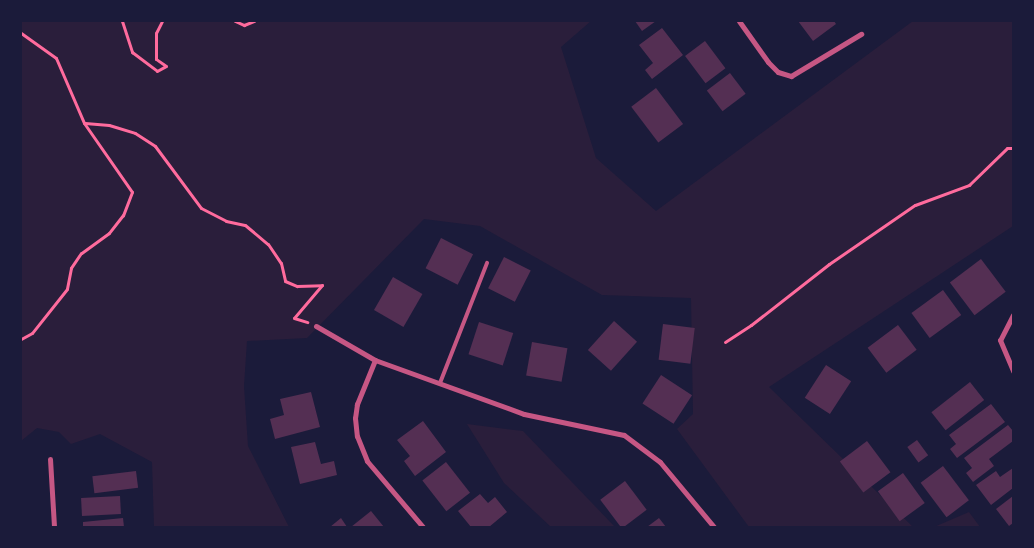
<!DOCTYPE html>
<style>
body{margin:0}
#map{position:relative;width:1034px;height:548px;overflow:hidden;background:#1b1b3a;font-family:"Archivo Narrow",sans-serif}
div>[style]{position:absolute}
.green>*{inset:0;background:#2a1e3b}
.building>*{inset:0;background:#542f53;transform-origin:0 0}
.path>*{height:3px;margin:-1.5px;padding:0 1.5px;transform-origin:1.5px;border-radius:1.5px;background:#ff6b9d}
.service>*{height:4px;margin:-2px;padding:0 2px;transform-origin:2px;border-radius:2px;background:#c65784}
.minor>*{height:5px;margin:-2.5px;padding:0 2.5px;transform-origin:2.5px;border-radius:2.5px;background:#c65784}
span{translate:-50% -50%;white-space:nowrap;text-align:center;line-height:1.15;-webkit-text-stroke:4px #1b1b3a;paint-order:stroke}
.frame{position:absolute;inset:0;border:22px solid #1b1b3a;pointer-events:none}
</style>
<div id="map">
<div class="green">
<div style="clip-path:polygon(21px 21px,591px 21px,561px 47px,596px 158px,656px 211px,913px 21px,1013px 21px,1013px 226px,769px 387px,913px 527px,749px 527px,677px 429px,693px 414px,691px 298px,602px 295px,480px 226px,424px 219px,307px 338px,247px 341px,244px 386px,248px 446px,289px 527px,154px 527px,152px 462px,100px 434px,71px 444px,59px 432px,37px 428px,21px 441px)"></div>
<div style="clip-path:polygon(467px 424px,523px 431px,615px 527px,551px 527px,504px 483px)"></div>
<div style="clip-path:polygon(969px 512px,980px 527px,934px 527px)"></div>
</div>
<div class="building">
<div style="clip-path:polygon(635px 21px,656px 21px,642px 31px)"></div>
<div style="clip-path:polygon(798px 21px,834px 21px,836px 24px,813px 41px)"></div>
<div style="clip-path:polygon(662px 28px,683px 55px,652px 79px,645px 70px,653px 63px,639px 45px)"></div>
<div style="left:705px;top:41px;width:34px;height:25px;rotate:53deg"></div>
<div style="left:730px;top:73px;width:26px;height:29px;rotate:53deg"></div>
<div style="left:656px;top:88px;width:45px;height:31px;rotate:53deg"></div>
<div style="left:441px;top:238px;width:36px;height:34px;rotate:27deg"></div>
<div style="left:504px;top:257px;width:30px;height:35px;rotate:27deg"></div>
<div style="left:981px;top:259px;width:41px;height:39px;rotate:53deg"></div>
<div style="left:393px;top:277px;width:34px;height:38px;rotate:30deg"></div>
<div style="left:943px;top:290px;width:31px;height:39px;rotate:54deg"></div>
<div style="left:614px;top:321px;width:31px;height:39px;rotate:42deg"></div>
<div style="left:479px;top:322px;width:36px;height:34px;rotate:18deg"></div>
<div style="left:663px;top:324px;width:32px;height:36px;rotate:7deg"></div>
<div style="left:898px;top:325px;width:31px;height:38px;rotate:53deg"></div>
<div style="left:532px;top:342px;width:36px;height:34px;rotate:10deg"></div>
<div style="left:826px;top:365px;width:30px;height:39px;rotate:33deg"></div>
<div style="left:661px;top:375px;width:37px;height:34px;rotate:33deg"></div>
<div style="left:970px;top:382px;width:23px;height:49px;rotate:52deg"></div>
<div style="clip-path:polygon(311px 392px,320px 427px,275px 439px,270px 419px,284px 415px,280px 399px)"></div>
<div style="clip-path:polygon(991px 404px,1005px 422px,957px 458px,950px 449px,956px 444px,949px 435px)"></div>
<div style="clip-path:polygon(423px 421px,446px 452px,415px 476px,404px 461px,410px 456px,397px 440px)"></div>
<div style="clip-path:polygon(1008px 425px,1013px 431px,1013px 441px,989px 459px,994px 466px,973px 482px,966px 473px,972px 468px,964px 458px)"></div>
<div style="left:917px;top:440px;width:19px;height:12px;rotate:54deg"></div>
<div style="left:867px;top:441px;width:39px;height:34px;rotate:53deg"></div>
<div style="clip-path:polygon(315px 442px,321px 464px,334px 461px,337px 475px,300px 484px,291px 447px)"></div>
<div style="left:446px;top:462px;width:39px;height:30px;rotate:52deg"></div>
<div style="left:943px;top:466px;width:43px;height:28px;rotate:53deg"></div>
<div style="clip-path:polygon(1013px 468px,1013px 488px,991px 505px,976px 485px,996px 471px,1000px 477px)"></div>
<div style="left:136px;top:471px;width:17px;height:44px;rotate:83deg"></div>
<div style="left:903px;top:473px;width:37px;height:31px;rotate:54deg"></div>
<div style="left:625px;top:481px;width:36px;height:31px;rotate:53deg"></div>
<div style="clip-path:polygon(480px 494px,488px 503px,495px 497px,507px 512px,489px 527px,471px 527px,458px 511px)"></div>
<div style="left:120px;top:496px;width:18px;height:39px;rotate:87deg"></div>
<div style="clip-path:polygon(1013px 496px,1013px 523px,1009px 526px,996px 509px)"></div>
<div style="clip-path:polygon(371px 511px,384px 527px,351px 527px)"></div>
<div style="clip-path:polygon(123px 518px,124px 527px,83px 527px,83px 522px)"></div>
<div style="clip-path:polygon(341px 518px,347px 527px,330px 527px)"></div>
<div style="clip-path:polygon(659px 518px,666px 527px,647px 527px)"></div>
</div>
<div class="path">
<div style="left:122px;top:21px;width:33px;rotate:72deg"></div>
<div style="left:132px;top:52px;width:31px;rotate:37deg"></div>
<div style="left:157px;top:71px;width:10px;rotate:-29deg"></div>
<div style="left:166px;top:66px;width:12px;rotate:-145deg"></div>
<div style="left:156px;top:59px;width:26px;rotate:-90deg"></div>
<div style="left:156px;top:33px;width:13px;rotate:-63deg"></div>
<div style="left:235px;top:21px;width:10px;rotate:24deg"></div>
<div style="left:244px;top:25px;width:11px;rotate:-22deg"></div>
<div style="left:21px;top:33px;width:43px;rotate:35.5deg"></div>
<div style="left:56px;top:58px;width:71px;rotate:66.7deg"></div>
<div style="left:84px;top:123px;width:84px;rotate:55.2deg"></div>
<div style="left:132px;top:192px;width:25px;rotate:111deg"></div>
<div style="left:123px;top:215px;width:23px;rotate:128deg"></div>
<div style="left:109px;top:233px;width:34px;rotate:144deg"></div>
<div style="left:81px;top:253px;width:18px;rotate:124deg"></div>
<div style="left:71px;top:268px;width:21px;rotate:101deg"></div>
<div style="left:67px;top:289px;width:56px;rotate:128.5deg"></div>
<div style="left:32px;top:333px;width:13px;rotate:151deg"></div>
<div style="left:85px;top:123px;width:24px;rotate:5deg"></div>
<div style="left:109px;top:125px;width:27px;rotate:17deg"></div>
<div style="left:135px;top:133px;width:24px;rotate:33deg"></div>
<div style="left:155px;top:146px;width:77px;rotate:53.4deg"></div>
<div style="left:201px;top:208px;width:28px;rotate:27deg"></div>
<div style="left:226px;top:221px;width:19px;rotate:12deg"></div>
<div style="left:245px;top:225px;width:30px;rotate:40deg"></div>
<div style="left:268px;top:244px;width:23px;rotate:56deg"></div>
<div style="left:281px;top:263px;width:18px;rotate:77deg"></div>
<div style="left:285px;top:281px;width:13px;rotate:23deg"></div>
<div style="left:297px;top:286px;width:25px;rotate:-2deg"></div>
<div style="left:322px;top:285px;width:43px;rotate:130.3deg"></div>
<div style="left:294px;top:318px;width:14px;rotate:17deg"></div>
<div style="left:725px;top:342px;width:31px;rotate:-33deg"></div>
<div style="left:751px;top:325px;width:99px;rotate:-38deg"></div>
<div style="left:829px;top:264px;width:104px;rotate:-34.5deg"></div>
<div style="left:915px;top:205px;width:58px;rotate:-20.3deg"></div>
<div style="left:969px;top:185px;width:53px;rotate:-44.2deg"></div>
<div style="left:1007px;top:148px;width:6px"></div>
</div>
<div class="service">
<div style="left:440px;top:383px;width:129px;rotate:-68.6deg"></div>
</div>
<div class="minor">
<div style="left:739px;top:21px;width:50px;rotate:54.7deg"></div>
<div style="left:768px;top:62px;width:14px;rotate:45deg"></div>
<div style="left:778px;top:72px;width:14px;rotate:17deg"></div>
<div style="left:791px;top:76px;width:82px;rotate:-31deg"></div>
<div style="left:1013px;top:315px;width:28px;rotate:117deg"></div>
<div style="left:1000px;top:340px;width:34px;rotate:67deg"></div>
<div style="left:316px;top:326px;width:68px;rotate:30deg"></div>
<div style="left:375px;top:360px;width:158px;rotate:19.9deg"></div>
<div style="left:524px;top:414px;width:102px;rotate:11.9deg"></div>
<div style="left:624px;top:435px;width:45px;rotate:36.9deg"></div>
<div style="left:660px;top:462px;width:85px;rotate:50.3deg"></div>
<div style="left:375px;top:360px;width:48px;rotate:112.2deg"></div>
<div style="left:357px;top:404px;width:14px;rotate:98deg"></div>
<div style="left:355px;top:418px;width:18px;rotate:84deg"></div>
<div style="left:357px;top:436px;width:27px;rotate:68deg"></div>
<div style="left:367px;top:461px;width:87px;rotate:49.7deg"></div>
<div style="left:50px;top:459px;width:68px;rotate:86.6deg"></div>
</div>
<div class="frame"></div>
</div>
